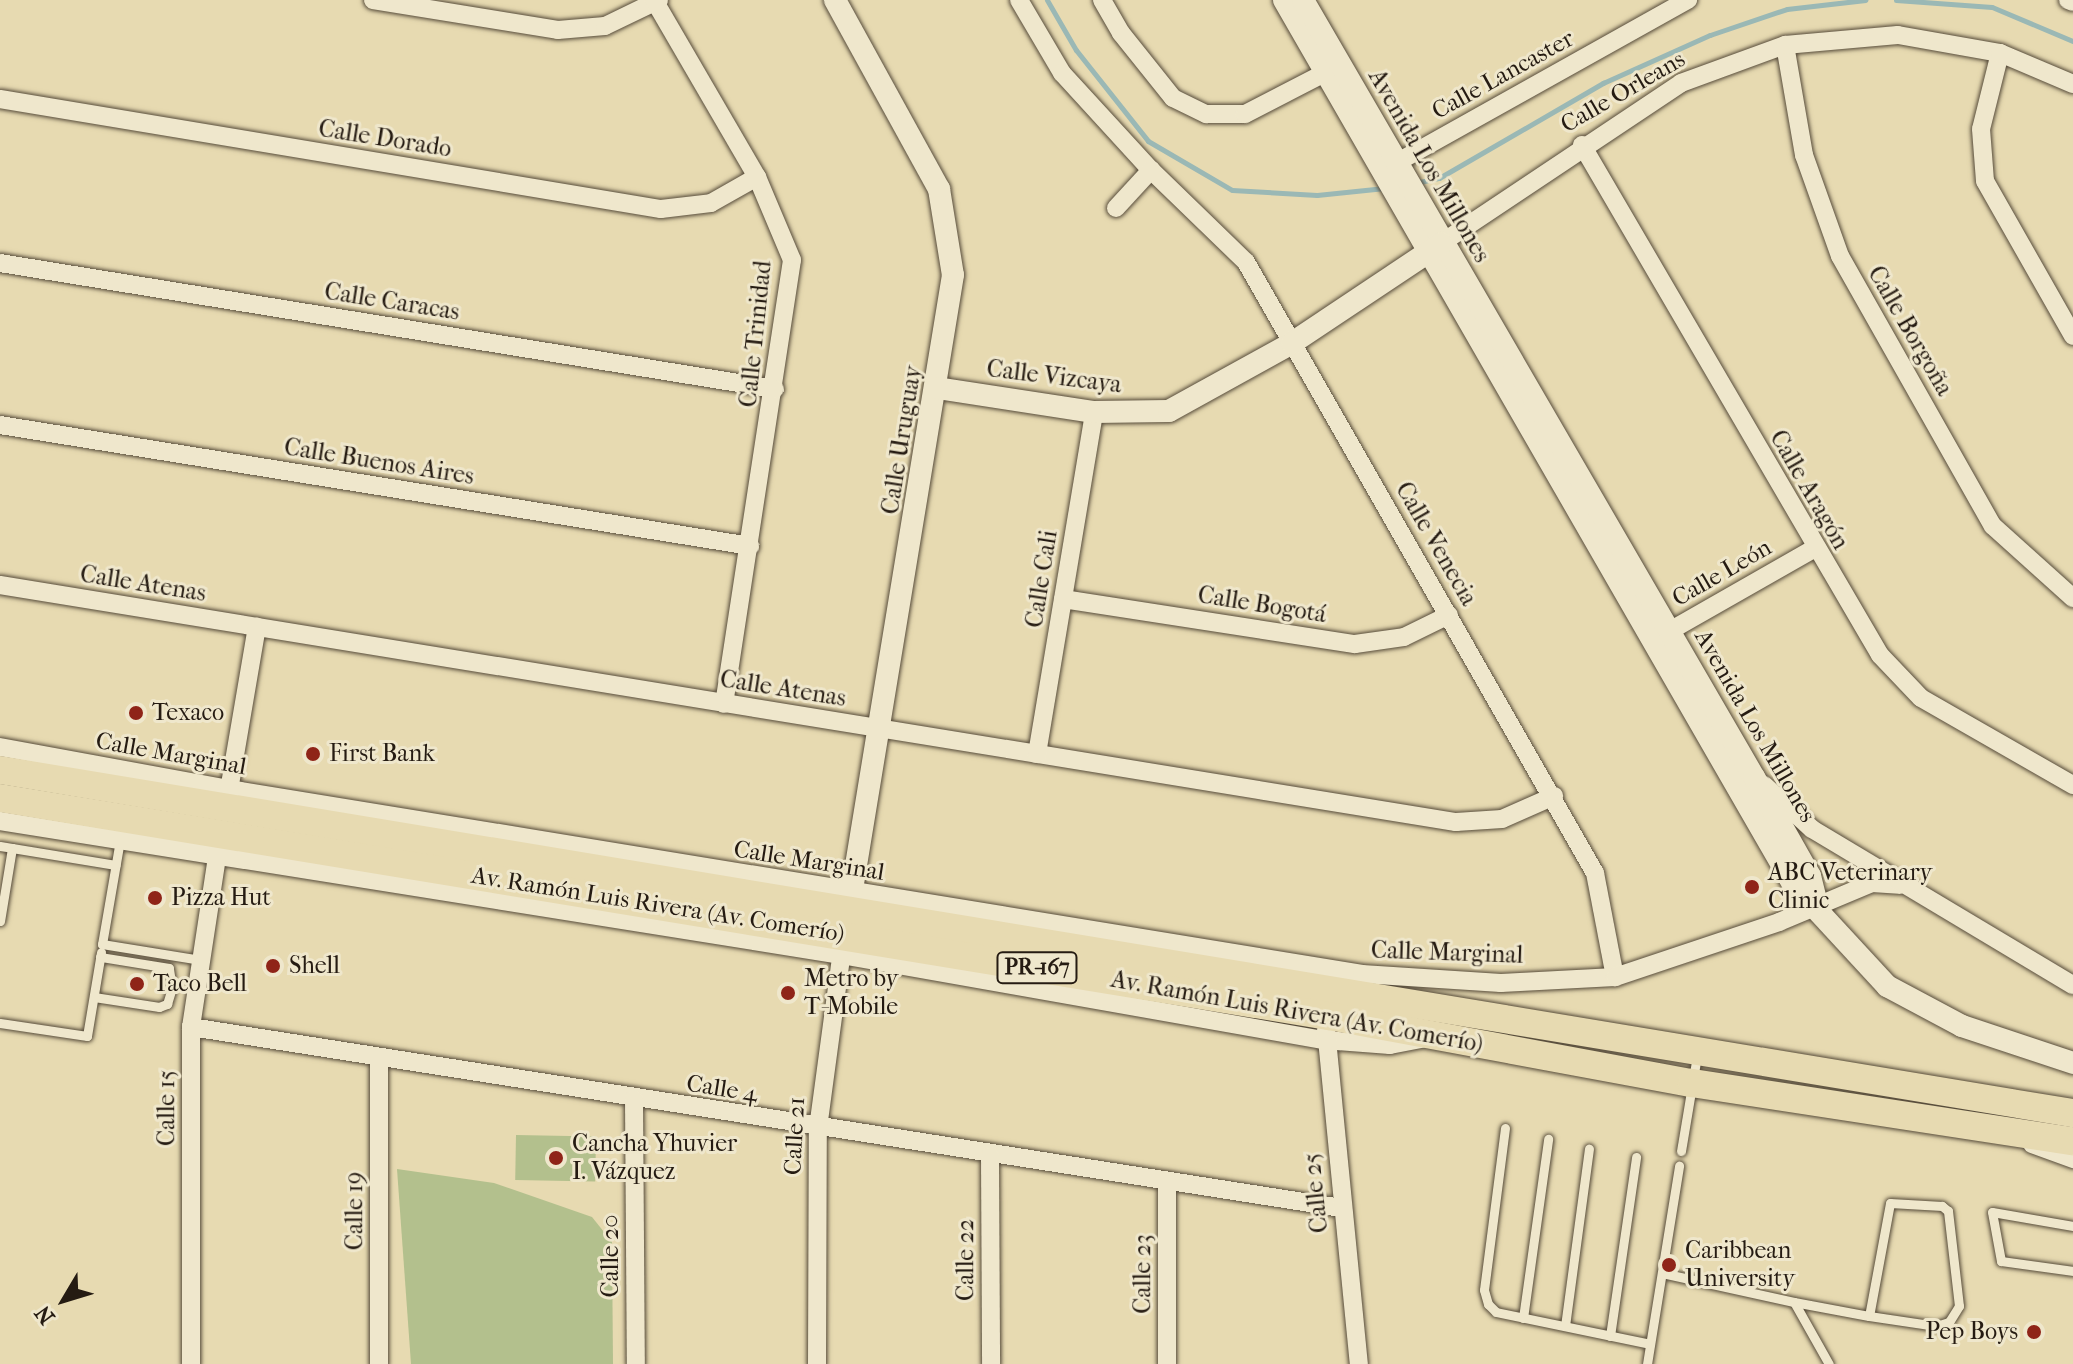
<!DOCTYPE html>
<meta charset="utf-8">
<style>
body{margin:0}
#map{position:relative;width:2073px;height:1364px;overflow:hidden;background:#e7dab1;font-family:"IM FELL French Canon",serif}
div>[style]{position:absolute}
.green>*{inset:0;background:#b3c08d;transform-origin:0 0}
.stream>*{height:5px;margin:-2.5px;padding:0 2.5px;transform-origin:2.5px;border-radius:2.5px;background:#9ab8b5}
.roads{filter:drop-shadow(0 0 2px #564b3a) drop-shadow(0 0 2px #564b3a)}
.service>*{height:9px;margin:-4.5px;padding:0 4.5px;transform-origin:4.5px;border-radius:4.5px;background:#efe7cc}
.minor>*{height:18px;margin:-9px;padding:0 9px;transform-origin:9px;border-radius:9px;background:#efe7cc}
.tertiary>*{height:22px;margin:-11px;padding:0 11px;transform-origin:11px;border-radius:11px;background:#efe7cc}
.primary>*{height:28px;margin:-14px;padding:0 14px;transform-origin:14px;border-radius:14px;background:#e7dab1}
.dots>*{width:22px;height:22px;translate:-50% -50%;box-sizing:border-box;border:4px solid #efe7cc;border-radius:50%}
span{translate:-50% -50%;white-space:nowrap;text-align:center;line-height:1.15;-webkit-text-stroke:6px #efe7cc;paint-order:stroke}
.shield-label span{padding:2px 6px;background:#efe7cc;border:2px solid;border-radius:6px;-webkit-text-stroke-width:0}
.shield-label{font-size:22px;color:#251b12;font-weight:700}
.street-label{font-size:24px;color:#251b12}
.poi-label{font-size:24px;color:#251b12}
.left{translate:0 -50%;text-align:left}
.right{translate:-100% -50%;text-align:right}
.north{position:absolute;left:24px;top:1260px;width:80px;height:80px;-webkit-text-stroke:6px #efe7cc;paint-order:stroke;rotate:232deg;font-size:22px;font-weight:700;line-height:32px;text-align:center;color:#251b12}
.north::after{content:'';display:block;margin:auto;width:28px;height:36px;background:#251b12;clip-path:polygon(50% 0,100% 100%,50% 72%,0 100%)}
</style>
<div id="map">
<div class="green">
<div style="left:516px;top:1135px;width:80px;height:45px;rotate:1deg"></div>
<div style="clip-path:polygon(397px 1169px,494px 1183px,592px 1217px,612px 1242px,613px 1364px,411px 1364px)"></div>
</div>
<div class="stream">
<div style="left:1047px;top:0;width:58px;rotate:59.9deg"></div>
<div style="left:1076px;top:50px;width:116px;rotate:51.6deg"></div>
<div style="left:1148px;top:141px;width:97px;rotate:30.3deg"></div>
<div style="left:1232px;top:190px;width:85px;rotate:3.4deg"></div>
<div style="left:1317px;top:195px;width:68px;rotate:-5.9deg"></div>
<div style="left:1896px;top:0;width:96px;rotate:4.2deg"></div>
<div style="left:1992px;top:7px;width:88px;rotate:22.8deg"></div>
<div style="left:1415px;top:183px;width:25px;rotate:-12deg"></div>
<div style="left:1439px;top:178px;width:190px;rotate:-30.1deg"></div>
<div style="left:1603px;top:83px;width:117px;rotate:-24.2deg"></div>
<div style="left:1710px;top:35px;width:81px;rotate:-18.7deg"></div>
<div style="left:1787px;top:9px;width:79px;rotate:-6.6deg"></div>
</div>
<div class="roads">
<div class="service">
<div style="left:120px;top:840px;width:106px;rotate:99.8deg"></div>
<div style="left:102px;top:944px;width:100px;rotate:9.2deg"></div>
<div style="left:0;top:846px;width:12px;rotate:9deg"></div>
<div style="left:12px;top:848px;width:74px;rotate:99.3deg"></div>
<div style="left:12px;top:848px;width:105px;rotate:9.3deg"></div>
<div style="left:94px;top:997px;width:66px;rotate:8.7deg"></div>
<div style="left:159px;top:1007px;width:9px;rotate:-21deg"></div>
<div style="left:167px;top:1004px;width:17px;rotate:-73deg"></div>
<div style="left:172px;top:988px;width:20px;rotate:-99deg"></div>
<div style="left:169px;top:968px;width:70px;rotate:-170.9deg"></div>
<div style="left:0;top:1023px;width:88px;rotate:8.5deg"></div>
<div style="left:87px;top:1036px;width:85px;rotate:-80.5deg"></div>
<div style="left:1505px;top:1128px;width:163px;rotate:97.4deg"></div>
<div style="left:1484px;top:1290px;width:15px;rotate:74deg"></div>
<div style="left:1488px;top:1304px;width:11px;rotate:45deg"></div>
<div style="left:1496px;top:1312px;width:157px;rotate:11.7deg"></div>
<div style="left:1681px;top:1151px;width:97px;rotate:-80.5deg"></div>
<div style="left:2073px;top:1226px;width:82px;rotate:-170.2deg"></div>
<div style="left:1992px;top:1212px;width:50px;rotate:79.6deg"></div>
<div style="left:2001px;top:1261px;width:73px;rotate:7.9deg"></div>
<div style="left:1662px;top:1273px;width:135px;rotate:12.4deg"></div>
<div style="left:1794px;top:1302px;width:71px;rotate:60.6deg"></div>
<div style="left:1794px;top:1302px;width:76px;rotate:10.6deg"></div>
<div style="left:1869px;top:1316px;width:68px;rotate:8.5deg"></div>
<div style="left:1936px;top:1326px;width:14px;rotate:-17deg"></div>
<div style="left:1949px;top:1322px;width:19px;rotate:-58deg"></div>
<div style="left:1959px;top:1306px;width:96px;rotate:-96.6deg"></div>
<div style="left:1948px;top:1211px;width:8px;rotate:-140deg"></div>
<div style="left:1942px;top:1206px;width:52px;rotate:-176.7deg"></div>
<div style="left:1890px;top:1203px;width:115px;rotate:100.5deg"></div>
<div style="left:1523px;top:1318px;width:181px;rotate:-82deg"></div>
<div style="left:1565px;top:1326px;width:179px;rotate:-82.3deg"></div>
<div style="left:1610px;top:1336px;width:181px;rotate:-81.7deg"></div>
<div style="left:1647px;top:1364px;width:201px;rotate:-80.8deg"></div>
</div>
<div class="minor">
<div style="left:373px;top:0;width:187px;rotate:9.2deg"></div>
<div style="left:558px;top:30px;width:47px;rotate:-4.9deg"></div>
<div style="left:605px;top:26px;width:60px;rotate:-25.7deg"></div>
<div style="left:654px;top:0;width:205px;rotate:59.8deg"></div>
<div style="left:757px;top:177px;width:90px;rotate:67.1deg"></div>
<div style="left:792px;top:260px;width:449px;rotate:98.7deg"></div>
<div style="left:1019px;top:0;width:85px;rotate:59.5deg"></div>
<div style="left:1062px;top:73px;width:132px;rotate:47.5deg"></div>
<div style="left:1151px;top:170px;width:132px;rotate:44.1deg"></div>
<div style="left:1246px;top:262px;width:704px;rotate:60.27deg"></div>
<div style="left:1595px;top:873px;width:106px;rotate:79.1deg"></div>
<div style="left:1102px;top:0;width:38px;rotate:60deg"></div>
<div style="left:1121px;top:33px;width:83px;rotate:51.3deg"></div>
<div style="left:1173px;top:98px;width:37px;rotate:26deg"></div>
<div style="left:1206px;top:114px;width:39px"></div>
<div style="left:1245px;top:114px;width:105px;rotate:-27.3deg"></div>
<div style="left:2068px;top:0;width:5px;rotate:22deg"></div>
<div style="left:1785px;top:45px;width:112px;rotate:80.2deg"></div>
<div style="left:1804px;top:155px;width:107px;rotate:70.4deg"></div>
<div style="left:1840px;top:256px;width:310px;rotate:60.5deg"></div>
<div style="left:1993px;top:526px;width:108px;rotate:42deg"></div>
<div style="left:2000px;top:53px;width:78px;rotate:104deg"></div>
<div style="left:1981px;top:129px;width:52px;rotate:85.6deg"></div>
<div style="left:1985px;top:181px;width:178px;rotate:60.4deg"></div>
<div style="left:0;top:99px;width:670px;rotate:9.45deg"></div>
<div style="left:661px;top:209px;width:50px;rotate:-6.8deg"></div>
<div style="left:711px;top:203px;width:53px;rotate:-29.5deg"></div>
<div style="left:1582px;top:145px;width:591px;rotate:59.7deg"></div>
<div style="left:1880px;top:655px;width:59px;rotate:46.4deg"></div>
<div style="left:1921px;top:698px;width:175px;rotate:29.8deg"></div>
<div style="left:1387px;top:168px;width:345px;rotate:-29.2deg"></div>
<div style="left:1116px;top:208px;width:52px;rotate:-47.4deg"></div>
<div style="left:1443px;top:242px;width:286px;rotate:-33.7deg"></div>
<div style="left:1681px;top:83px;width:111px;rotate:-20.1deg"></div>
<div style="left:1785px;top:45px;width:113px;rotate:-5.1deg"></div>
<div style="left:1898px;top:35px;width:104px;rotate:10deg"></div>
<div style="left:2000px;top:53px;width:79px;rotate:23deg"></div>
<div style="left:0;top:263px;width:785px;rotate:9.23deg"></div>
<div style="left:0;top:425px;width:760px;rotate:9.16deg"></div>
<div style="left:0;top:585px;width:1475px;rotate:9.25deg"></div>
<div style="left:1456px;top:822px;width:46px;rotate:-3.7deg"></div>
<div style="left:1502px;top:819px;width:57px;rotate:-23.9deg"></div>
<div style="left:1063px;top:599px;width:295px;rotate:8.8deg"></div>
<div style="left:1355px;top:644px;width:49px;rotate:-8.1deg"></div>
<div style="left:1404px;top:637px;width:50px;rotate:-26.1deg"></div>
<div style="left:1659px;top:637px;width:180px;rotate:-29.7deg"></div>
<div style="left:0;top:747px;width:233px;rotate:10.4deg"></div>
<div style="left:229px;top:789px;width:1148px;rotate:9.27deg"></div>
<div style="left:1362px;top:974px;width:139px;rotate:3.7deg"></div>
<div style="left:1501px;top:983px;width:114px;rotate:-3deg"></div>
<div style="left:1615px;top:977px;width:173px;rotate:-18.5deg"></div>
<div style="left:1779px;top:922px;width:101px;rotate:-22.8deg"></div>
<div style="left:1872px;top:883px;width:27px;rotate:4deg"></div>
<div style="left:1037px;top:754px;width:347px;rotate:-80.5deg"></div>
<div style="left:1764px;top:785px;width:65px;rotate:42.5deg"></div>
<div style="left:1812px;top:829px;width:304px;rotate:30.9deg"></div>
<div style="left:227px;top:802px;width:178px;rotate:-80.3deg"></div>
<div style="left:0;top:821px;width:852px;rotate:9.05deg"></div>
<div style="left:841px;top:955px;width:490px;rotate:10deg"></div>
<div style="left:1324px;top:1040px;width:66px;rotate:4.3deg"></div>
<div style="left:1390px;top:1045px;width:33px;rotate:-11deg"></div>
<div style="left:191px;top:1027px;width:1164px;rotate:8.94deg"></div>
<div style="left:1326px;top:1029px;width:337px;rotate:84.4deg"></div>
<div style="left:379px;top:1058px;width:306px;rotate:90deg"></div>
<div style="left:634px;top:1099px;width:265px;rotate:89.6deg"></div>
<div style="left:2032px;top:1144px;width:44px;rotate:20.1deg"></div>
<div style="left:990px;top:1156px;width:208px;rotate:89.7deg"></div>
<div style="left:191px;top:1364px;width:337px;rotate:-90deg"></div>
<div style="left:191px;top:1027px;width:186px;rotate:-81.3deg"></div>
<div style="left:817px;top:1364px;width:236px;rotate:-89.8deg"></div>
<div style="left:818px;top:1128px;width:186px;rotate:-82.3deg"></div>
<div style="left:1167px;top:1364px;width:180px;rotate:-90deg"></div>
</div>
<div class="tertiary">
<div style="left:835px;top:0;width:216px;rotate:61.2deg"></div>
<div style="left:939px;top:189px;width:87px;rotate:80.8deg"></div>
<div style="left:953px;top:275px;width:660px;rotate:99.33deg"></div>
<div style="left:1284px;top:0;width:1020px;rotate:60.07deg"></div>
<div style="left:1793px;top:884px;width:139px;rotate:47.3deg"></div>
<div style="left:1887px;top:986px;width:85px;rotate:28.1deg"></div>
<div style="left:1962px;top:1026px;width:117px;rotate:18.4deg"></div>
<div style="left:1303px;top:0;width:898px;rotate:59.87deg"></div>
<div style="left:1754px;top:777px;width:114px;rotate:60.5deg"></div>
<div style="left:1810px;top:876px;width:30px;rotate:76deg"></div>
<div style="left:937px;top:388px;width:159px;rotate:8.7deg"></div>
<div style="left:1094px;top:412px;width:75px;rotate:-0.8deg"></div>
<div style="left:1169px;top:411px;width:141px;rotate:-28.9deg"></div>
<div style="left:1292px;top:343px;width:180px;rotate:-33.7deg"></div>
</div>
<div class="primary">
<div style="left:0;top:770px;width:2101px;rotate:9.4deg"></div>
<div style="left:0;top:798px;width:1347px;rotate:9.32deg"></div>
<div style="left:1329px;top:1016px;width:369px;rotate:10.5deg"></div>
<div style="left:1692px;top:1083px;width:385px;rotate:8.7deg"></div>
</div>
</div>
<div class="dots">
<div style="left:136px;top:713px;background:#8f2418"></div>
<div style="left:313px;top:754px;background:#8f2418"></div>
<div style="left:1752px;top:887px;background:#8f2418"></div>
<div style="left:155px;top:898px;background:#8f2418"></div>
<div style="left:273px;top:966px;background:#8f2418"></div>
<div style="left:137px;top:984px;background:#8f2418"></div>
<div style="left:788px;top:993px;background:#8f2418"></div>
<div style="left:556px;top:1158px;background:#8f2418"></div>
<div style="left:1669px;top:1265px;background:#8f2418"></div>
<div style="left:2034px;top:1332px;background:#8f2418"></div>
</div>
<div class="shield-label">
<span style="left:1037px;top:968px">PR-167</span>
</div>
<div class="street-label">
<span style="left:1503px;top:75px;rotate:-29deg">Calle Lancaster</span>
<span style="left:1623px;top:92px;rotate:-30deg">Calle Orleans</span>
<span style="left:385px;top:139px;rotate:9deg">Calle Dorado</span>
<span style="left:1429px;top:166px;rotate:60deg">Avenida Los Millones</span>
<span style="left:392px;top:302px;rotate:9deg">Calle Caracas</span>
<span style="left:1910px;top:331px;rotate:60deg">Calle Borgoña</span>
<span style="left:756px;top:334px;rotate:-84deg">Calle Trinidad</span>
<span style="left:1054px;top:377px;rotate:7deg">Calle Vizcaya</span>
<span style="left:902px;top:440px;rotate:-81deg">Calle Uruguay</span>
<span style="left:379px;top:462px;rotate:9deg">Calle Buenos Aires</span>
<span style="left:1809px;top:490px;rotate:60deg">Calle Aragón</span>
<span style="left:1436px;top:544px;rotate:60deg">Calle Venecia</span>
<span style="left:1722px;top:573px;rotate:-30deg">Calle León</span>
<span style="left:1042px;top:579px;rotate:-81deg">Calle Cali</span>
<span style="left:143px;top:584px;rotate:9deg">Calle Atenas</span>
<span style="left:1262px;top:605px;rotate:9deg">Calle Bogotá</span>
<span style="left:783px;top:689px;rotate:9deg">Calle Atenas</span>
<span style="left:1755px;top:726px;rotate:60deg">Avenida Los Millones</span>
<span style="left:171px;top:754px;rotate:10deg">Calle Marginal</span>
<span style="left:809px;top:861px;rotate:9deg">Calle Marginal</span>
<span style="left:658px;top:905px;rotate:9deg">Av. Ramón Luis Rivera (Av. Comerío)</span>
<span style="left:1447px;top:953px;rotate:2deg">Calle Marginal</span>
<span style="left:1297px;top:1012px;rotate:10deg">Av. Ramón Luis Rivera (Av. Comerío)</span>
<span style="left:722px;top:1089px;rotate:9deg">Calle 4</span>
<span style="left:167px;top:1108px;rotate:-90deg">Calle 15</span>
<span style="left:795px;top:1136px;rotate:-87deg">Calle 21</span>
<span style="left:1316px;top:1193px;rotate:-96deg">Calle 25</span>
<span style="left:355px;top:1211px;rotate:-90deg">Calle 19</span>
<span style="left:611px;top:1256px;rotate:-90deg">Calle 20</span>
<span style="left:966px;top:1260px;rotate:-90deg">Calle 22</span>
<span style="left:1143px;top:1274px;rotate:-90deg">Calle 23</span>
</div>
<div class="poi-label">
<span class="left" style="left:152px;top:713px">Texaco</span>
<span class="left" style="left:329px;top:754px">First Bank</span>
<span class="left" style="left:1768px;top:887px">ABC Veterinary<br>Clinic</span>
<span class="left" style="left:171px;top:898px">Pizza Hut</span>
<span class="left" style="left:289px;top:966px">Shell</span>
<span class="left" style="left:804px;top:993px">Metro by<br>T-Mobile</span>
<span class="left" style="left:153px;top:984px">Taco Bell</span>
<span class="left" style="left:572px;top:1158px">Cancha Yhuvier<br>I. Vázquez</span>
<span class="left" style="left:1685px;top:1265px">Caribbean<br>University</span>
<span class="right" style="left:2018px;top:1332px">Pep Boys</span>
</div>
<div class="north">N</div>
</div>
